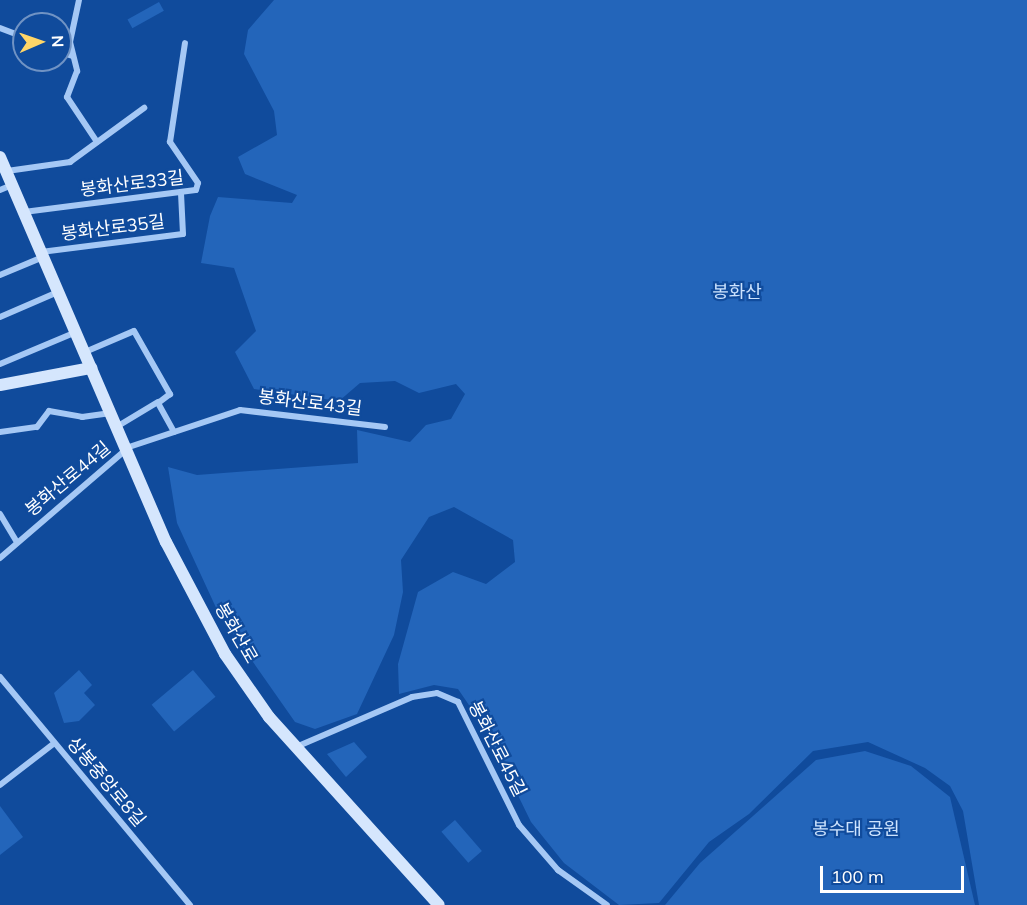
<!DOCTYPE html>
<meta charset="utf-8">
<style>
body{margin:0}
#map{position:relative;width:1027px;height:905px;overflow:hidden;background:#104b9c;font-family:Mulish,"Noto Sans KR",sans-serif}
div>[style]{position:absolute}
.green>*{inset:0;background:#2365ba;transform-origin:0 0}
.street>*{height:6px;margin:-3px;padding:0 3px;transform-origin:3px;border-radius:3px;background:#a5c8f5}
.secondary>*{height:12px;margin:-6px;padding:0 6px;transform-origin:6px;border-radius:6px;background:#d5e6fd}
span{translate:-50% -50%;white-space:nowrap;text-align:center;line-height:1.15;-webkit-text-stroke:4.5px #104b9c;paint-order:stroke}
.street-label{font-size:18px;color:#fff}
.park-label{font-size:18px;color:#cde3fe}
.north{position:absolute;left:12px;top:12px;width:60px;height:60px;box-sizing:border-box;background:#104b9c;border:2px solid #7093c4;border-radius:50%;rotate:88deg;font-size:16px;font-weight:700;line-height:24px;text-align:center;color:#fff}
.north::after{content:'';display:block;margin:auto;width:21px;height:27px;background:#ffd668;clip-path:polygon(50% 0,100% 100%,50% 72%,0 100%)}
.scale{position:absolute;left:820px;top:866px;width:144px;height:27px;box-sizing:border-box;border:3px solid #fff;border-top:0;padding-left:8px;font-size:18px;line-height:21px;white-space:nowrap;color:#fff;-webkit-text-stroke:4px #104b9c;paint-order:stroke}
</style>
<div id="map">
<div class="green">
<div style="clip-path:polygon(274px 0,1027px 0,1027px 905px,979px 905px,963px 811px,950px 786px,925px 768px,868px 742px,813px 751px,749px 814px,709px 842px,659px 903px,619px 905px,564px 863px,531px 822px,486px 730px,458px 689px,434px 685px,399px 694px,398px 664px,418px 592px,453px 572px,486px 584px,515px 562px,513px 540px,454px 507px,429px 517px,401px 560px,403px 592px,394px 635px,357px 714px,315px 729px,295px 722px,218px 612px,177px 523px,168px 467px,197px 475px,358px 463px,357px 430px,410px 442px,426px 425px,451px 419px,465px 394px,456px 384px,419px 393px,395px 381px,360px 383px,339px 401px,254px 389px,235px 352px,256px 331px,234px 268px,201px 263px,210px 216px,218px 197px,292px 203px,297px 195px,245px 174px,238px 157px,277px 135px,274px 111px,244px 54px,248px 30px)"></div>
<div style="left:159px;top:2px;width:10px;height:36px;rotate:61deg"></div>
<div style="clip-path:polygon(79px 670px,92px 685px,84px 693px,95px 705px,79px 721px,64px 723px,54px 693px)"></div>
<div style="left:193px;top:670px;width:35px;height:54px;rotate:50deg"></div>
<div style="clip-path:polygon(354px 742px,367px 757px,346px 777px,327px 754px)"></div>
<div style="clip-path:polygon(865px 751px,911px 766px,950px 797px,975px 905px,665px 905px,700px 863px,816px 760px)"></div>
<div style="clip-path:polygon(0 806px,23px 837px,0 855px)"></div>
<div style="left:455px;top:820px;width:41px;height:18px;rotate:49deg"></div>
</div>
<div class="street">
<div style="left:79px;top:0;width:43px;rotate:102.1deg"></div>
<div style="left:70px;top:42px;width:30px;rotate:76deg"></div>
<div style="left:77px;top:71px;width:28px;rotate:111deg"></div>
<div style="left:67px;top:97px;width:54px;rotate:56.3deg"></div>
<div style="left:0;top:28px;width:26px;rotate:21deg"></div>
<div style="left:60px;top:52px;width:13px;rotate:18deg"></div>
<div style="left:7px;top:171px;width:64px;rotate:-8.1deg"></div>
<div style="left:70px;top:162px;width:92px;rotate:-36.1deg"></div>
<div style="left:0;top:190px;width:13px;rotate:-23deg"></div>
<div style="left:24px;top:212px;width:173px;rotate:-7.3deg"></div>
<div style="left:196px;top:190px;width:7px;rotate:-74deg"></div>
<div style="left:198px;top:183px;width:50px;rotate:-124.3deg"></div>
<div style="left:170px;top:142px;width:100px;rotate:-81.4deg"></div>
<div style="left:41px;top:252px;width:143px;rotate:-7.2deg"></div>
<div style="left:183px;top:234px;width:41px;rotate:-92.8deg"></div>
<div style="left:0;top:275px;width:47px;rotate:-22.7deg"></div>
<div style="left:0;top:317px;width:63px;rotate:-23.3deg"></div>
<div style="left:85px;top:352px;width:53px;rotate:-23.2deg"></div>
<div style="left:134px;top:331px;width:73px;rotate:60.3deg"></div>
<div style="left:170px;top:394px;width:15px;rotate:143deg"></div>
<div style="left:158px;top:403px;width:33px;rotate:61deg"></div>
<div style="left:0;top:364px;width:82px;rotate:-22.8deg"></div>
<div style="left:118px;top:426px;width:47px;rotate:-31deg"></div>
<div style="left:0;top:432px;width:37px;rotate:-8deg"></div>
<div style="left:37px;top:427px;width:20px;rotate:-53deg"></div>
<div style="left:49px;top:411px;width:34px;rotate:10deg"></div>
<div style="left:82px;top:417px;width:29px;rotate:-8deg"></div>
<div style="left:0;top:514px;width:33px;rotate:59deg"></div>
<div style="left:0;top:558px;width:170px;rotate:-40.7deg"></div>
<div style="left:129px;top:447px;width:117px;rotate:-18.4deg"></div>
<div style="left:240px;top:410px;width:146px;rotate:6.7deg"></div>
<div style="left:0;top:677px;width:297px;rotate:50.2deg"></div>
<div style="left:296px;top:747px;width:126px;rotate:-23.3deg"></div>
<div style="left:412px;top:697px;width:25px;rotate:-9deg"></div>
<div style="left:437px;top:693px;width:23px;rotate:23deg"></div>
<div style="left:458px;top:702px;width:137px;rotate:63.6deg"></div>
<div style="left:519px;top:825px;width:60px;rotate:49.1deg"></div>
<div style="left:558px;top:870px;width:60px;rotate:35.5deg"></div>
<div style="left:0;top:785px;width:67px;rotate:-37.7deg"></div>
</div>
<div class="secondary">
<div style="left:0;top:157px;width:419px;rotate:66.7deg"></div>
<div style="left:166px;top:542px;width:127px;rotate:62.2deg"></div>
<div style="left:225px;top:654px;width:77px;rotate:55.1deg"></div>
<div style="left:269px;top:717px;width:253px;rotate:47.9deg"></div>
<div style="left:0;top:385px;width:93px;rotate:-10.6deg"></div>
</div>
<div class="street-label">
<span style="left:132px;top:184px;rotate:-7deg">봉화산로33길</span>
<span style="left:113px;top:228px;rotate:-7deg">봉화산로35길</span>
<span style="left:310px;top:403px;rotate:7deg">봉화산로43길</span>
<span style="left:68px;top:479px;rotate:-40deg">봉화산로44길</span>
<span style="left:236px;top:633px;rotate:60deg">봉화산로</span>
<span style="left:497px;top:749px;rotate:63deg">봉화산로45길</span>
<span style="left:106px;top:782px;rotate:50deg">상봉중앙로8길</span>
</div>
<div class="park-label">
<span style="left:737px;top:292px">봉화산</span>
<span style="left:856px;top:829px">봉수대 공원</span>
</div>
<div class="north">N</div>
<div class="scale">100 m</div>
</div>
